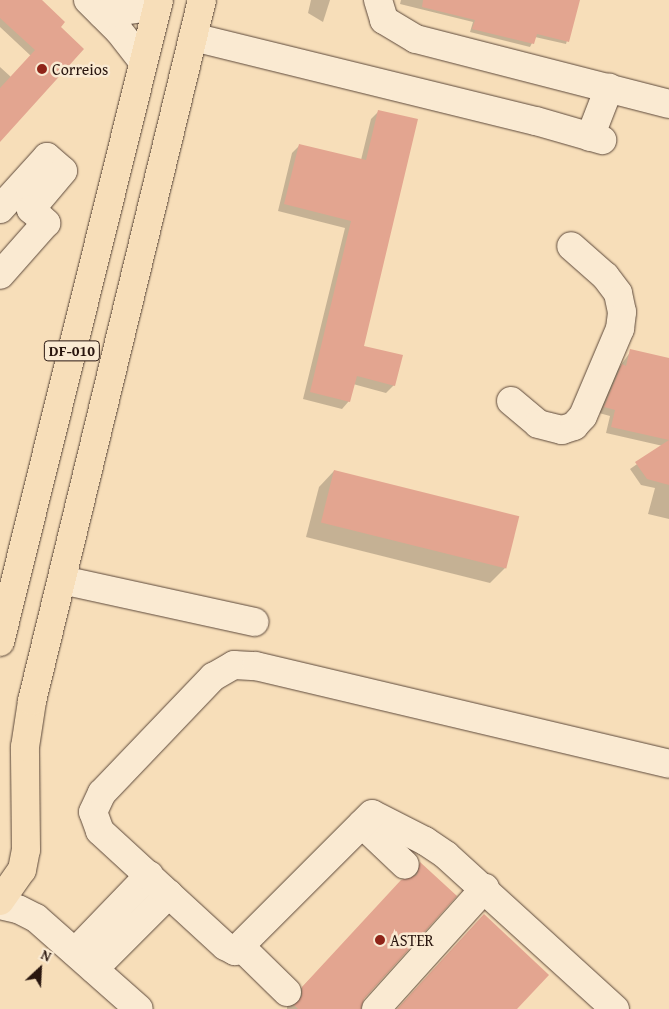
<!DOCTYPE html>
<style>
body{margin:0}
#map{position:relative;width:669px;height:1009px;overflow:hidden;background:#f7deb9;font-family:"Gentium Book Plus",serif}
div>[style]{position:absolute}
.shadow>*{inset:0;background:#0003}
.building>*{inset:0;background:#e3a590;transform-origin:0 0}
.roads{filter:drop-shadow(0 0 1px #5c483a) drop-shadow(0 0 1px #5c483a)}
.minor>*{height:28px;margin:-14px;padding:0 14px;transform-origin:14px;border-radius:14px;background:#faead2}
.major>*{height:28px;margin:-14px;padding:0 14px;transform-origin:14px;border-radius:14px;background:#f7deb9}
.dots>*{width:14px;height:14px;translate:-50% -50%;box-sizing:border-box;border:2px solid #faead2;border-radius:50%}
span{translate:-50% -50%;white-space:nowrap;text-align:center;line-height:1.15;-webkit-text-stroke:5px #faead2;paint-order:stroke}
.shield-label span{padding:1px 4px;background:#faead2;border:1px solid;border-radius:4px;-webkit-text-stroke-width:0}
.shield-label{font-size:15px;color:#29160f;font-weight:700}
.poi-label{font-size:16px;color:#29160f}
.left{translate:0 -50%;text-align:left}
.north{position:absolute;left:15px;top:944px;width:50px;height:50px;-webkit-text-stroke:4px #faead2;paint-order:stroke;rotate:25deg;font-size:14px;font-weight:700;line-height:20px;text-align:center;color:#29160f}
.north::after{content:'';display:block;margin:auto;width:18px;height:22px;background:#29160f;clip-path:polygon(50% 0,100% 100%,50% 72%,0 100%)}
</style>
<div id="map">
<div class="shadow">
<div style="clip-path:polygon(0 0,40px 0,63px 22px,0 141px,0 67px,11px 77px,31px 56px,0 27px)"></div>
<div style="clip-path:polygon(311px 0,330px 0,323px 22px,308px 13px)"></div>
<div style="clip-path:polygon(401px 0,578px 0,566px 44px,535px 37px,530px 47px,470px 32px,473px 22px,400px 4px)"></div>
<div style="clip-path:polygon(379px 111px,362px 347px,394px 385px,386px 393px,353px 384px,349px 401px,342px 409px,303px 399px,345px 228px,278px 211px,292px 153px,300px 145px,361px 160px,371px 119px)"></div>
<div style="clip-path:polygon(631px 351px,669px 360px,669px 519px,648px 514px,655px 488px,641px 485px,630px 469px,663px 446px,606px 433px,610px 416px,599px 413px,616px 372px)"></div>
<div style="clip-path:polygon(334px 471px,505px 568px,490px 583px,306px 537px,319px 487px)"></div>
<div style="clip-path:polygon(420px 864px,455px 896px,363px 998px,361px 1009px,287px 1009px,287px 1003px)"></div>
</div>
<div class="building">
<div style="clip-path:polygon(0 0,42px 0,65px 22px,61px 27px,84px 49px,0 142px,0 88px,35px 50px,0 18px)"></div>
<div style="clip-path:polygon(423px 0,580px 0,569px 42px,537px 34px,534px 44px,472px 29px,475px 20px,422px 7px)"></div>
<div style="clip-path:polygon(378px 110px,418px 119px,364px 346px,403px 355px,395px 386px,357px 376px,350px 402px,310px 392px,351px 221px,284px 204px,299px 144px,366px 160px)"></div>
<div style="clip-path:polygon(630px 349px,669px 358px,669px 485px,647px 479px,635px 462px,669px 440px,611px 427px,615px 410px,604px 407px,622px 364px,626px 366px)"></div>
<div style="left:334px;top:470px;width:191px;height:54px;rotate:14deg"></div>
<div style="clip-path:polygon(420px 862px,457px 896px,364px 999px,361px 1009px,298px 1009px,294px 1005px,302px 996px,302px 987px,401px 880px,417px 875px)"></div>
<div style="clip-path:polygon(484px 914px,549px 975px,517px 1009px,397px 1009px)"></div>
</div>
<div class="roads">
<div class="minor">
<div style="left:88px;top:0;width:44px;rotate:45deg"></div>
<div style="left:119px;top:31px;width:37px;rotate:52deg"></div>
<div style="left:378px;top:0;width:21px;rotate:73deg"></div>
<div style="left:384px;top:20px;width:37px;rotate:31deg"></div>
<div style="left:416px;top:39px;width:261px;rotate:14.4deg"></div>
<div style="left:102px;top:14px;width:56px;rotate:-8.3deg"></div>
<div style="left:193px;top:37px;width:353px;rotate:13.8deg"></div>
<div style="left:536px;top:121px;width:69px;rotate:16.1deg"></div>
<div style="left:590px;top:137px;width:53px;rotate:-68.8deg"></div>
<div style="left:0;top:209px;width:70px;rotate:-47.9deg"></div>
<div style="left:47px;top:157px;width:21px;rotate:41deg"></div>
<div style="left:63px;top:171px;width:50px;rotate:130.1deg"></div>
<div style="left:31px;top:209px;width:21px;rotate:43deg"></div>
<div style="left:46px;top:223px;width:69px;rotate:131.5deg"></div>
<div style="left:511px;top:401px;width:35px;rotate:40deg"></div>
<div style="left:538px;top:424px;width:25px;rotate:14deg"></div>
<div style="left:562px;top:430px;width:13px;rotate:-18deg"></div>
<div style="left:574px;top:426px;width:13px;rotate:-48deg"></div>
<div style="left:583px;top:416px;width:95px;rotate:-67deg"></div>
<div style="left:620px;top:329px;width:17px;rotate:-83deg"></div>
<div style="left:622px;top:312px;width:19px;rotate:-102deg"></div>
<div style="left:618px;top:293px;width:21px;rotate:-127deg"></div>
<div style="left:605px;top:276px;width:45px;rotate:-138.6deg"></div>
<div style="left:62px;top:580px;width:197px;rotate:12.3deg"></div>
<div style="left:362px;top:824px;width:59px;rotate:43.6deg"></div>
<div style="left:0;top:905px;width:18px;rotate:13deg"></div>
<div style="left:18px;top:909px;width:20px;rotate:27deg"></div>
<div style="left:36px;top:918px;width:137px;rotate:41.5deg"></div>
<div style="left:242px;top:948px;width:63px;rotate:44.4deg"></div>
<div style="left:75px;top:952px;width:107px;rotate:-46.1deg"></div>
<div style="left:94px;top:969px;width:106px;rotate:-45deg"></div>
<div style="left:376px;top:1009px;width:163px;rotate:-48deg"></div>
<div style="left:615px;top:1009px;width:229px;rotate:-137.7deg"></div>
<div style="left:446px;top:855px;width:25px;rotate:-146deg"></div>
<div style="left:425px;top:841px;width:59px;rotate:-153deg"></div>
<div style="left:372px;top:814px;width:194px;rotate:135deg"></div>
<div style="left:235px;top:951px;width:11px;rotate:-153deg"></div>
<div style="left:225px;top:946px;width:170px;rotate:-137.4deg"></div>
<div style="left:100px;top:831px;width:20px;rotate:-110deg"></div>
<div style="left:93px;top:812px;width:21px;rotate:-65deg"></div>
<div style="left:102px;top:793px;width:161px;rotate:-46.3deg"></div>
<div style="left:213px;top:677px;width:24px;rotate:-30deg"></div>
<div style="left:234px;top:665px;width:22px;rotate:3deg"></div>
<div style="left:256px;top:666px;width:424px;rotate:13.3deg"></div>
</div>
<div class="major">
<div style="left:0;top:642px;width:661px;rotate:-76.09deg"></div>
<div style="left:0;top:901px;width:38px;rotate:-55deg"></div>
<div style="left:22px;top:870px;width:20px;rotate:-79deg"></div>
<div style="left:26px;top:850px;width:103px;rotate:-90.6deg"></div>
<div style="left:25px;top:747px;width:47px;rotate:-81.3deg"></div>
<div style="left:32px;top:701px;width:721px;rotate:-76.37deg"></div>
</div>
</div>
<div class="dots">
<div style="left:42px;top:69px;background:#8f2418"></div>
<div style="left:380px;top:940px;background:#8f2418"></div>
</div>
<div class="shield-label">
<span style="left:72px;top:351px">DF-010</span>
</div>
<div class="poi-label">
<span class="left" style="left:52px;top:69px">Correios</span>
<span class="left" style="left:390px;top:940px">ASTER</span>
</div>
<div class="north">N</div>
</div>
